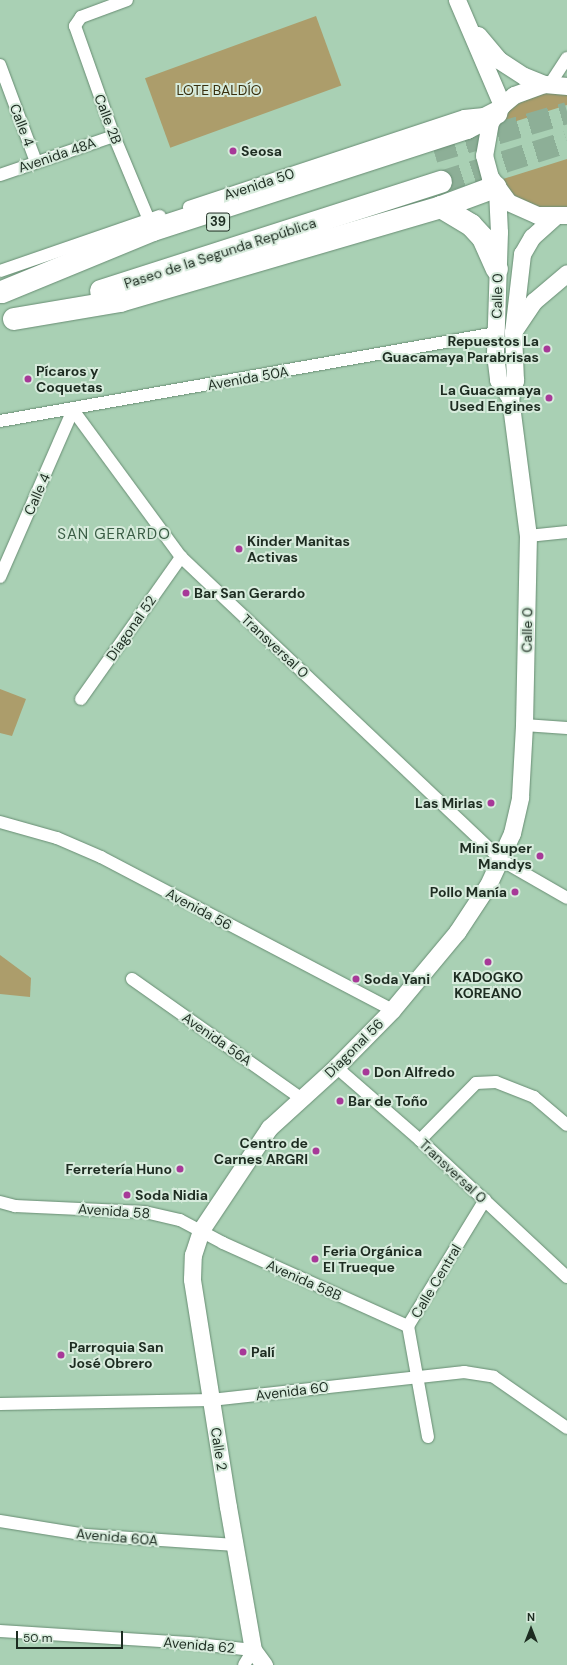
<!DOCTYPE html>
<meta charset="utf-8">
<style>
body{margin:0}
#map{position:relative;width:567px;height:1665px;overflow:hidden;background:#a9d0b4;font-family:"DM Sans",sans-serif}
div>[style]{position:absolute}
.green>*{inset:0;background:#ac9d6b;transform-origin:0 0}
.highway-tunnel>*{height:22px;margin-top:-11px;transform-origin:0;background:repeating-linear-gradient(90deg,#8daf97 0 22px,transparent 0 33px)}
.roads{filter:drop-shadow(0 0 1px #688d73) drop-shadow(0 0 1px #688d73)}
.street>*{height:12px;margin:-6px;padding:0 6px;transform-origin:6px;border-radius:6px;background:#fff}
.secondary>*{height:17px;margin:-8.5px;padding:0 8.5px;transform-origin:8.5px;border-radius:8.5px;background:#fff}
.highway>*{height:22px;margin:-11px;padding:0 11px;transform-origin:11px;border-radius:11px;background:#fff}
.dots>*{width:11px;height:11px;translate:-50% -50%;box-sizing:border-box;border:2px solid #d7ebdc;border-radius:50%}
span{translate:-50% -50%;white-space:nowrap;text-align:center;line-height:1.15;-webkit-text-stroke:4px #d7ebdc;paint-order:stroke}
.shield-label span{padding:1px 3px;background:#d7ebdc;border:1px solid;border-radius:3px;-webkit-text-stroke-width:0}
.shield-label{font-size:13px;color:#1d2c21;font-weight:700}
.park-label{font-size:14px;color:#39300e}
.street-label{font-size:14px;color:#1d2c21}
.poi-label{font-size:14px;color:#1d2c21;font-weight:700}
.left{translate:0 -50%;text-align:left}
.right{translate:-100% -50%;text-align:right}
.neighbourhood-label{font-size:15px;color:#3a5d45;letter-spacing:1px}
.north{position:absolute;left:511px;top:1609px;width:40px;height:40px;-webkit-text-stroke:3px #d7ebdc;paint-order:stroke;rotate:0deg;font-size:11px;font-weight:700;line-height:16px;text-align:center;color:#1d2c21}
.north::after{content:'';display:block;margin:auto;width:14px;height:18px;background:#1d2c21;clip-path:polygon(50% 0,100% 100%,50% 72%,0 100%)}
.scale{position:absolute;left:16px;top:1631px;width:107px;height:18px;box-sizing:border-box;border:2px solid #1d2c21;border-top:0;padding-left:5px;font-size:12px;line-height:14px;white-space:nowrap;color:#1d2c21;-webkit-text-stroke:3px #d7ebdc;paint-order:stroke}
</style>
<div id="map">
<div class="green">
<div style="left:316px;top:16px;width:74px;height:182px;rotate:70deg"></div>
<div style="clip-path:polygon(544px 92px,567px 95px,567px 105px,498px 127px,513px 106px)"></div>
<div style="clip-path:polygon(567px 159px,567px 209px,550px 211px,512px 196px,500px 180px)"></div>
<div style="clip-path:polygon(0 689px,26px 699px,12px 736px,0 733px)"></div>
<div style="clip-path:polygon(0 955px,31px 978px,30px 997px,0 994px)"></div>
</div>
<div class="highway-tunnel">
<div style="left:434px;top:152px;width:139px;rotate:-16.3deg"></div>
<div style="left:441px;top:182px;width:132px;rotate:-17.6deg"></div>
</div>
<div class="roads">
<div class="street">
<div style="left:127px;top:0;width:49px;rotate:159.7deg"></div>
<div style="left:81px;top:17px;width:11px;rotate:124deg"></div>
<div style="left:75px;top:26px;width:117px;rotate:70.5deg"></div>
<div style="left:114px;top:136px;width:91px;rotate:67.4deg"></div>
<div style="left:0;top:65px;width:103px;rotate:69.6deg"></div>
<div style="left:550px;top:84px;width:31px;rotate:-57deg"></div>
<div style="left:0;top:175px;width:120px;rotate:-18.9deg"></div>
<div style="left:189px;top:207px;width:290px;rotate:-18.3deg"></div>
<div style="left:464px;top:116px;width:20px;rotate:-6deg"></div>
<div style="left:0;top:271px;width:169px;rotate:-19deg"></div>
<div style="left:73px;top:410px;width:182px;rotate:53.7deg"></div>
<div style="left:181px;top:557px;width:441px;rotate:43.4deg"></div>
<div style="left:501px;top:860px;width:76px;rotate:29.9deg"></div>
<div style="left:0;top:421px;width:504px;rotate:-10.06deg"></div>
<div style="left:528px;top:536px;width:39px;rotate:-6deg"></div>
<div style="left:0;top:577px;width:182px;rotate:-66.4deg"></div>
<div style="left:81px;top:699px;width:174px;rotate:-54.8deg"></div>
<div style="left:524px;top:725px;width:43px;rotate:4deg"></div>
<div style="left:0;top:822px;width:59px;rotate:15.7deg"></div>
<div style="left:57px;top:838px;width:48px;rotate:23.4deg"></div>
<div style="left:101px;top:857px;width:329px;rotate:27.7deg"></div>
<div style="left:132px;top:979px;width:207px;rotate:35.2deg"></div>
<div style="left:336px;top:1067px;width:111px;rotate:41deg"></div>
<div style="left:420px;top:1140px;width:201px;rotate:43deg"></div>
<div style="left:420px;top:1140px;width:80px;rotate:-45.5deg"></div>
<div style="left:476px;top:1083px;width:20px;rotate:-3deg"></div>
<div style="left:496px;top:1082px;width:41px;rotate:21.5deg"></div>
<div style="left:534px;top:1097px;width:43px;rotate:40.3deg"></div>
<div style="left:0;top:1202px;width:16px;rotate:15deg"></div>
<div style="left:15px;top:1206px;width:130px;rotate:2.6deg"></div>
<div style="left:145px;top:1212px;width:36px;rotate:13deg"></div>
<div style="left:180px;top:1220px;width:49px;rotate:28.1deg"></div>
<div style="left:223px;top:1243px;width:203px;rotate:24.2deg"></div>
<div style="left:0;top:1404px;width:211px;rotate:-1.1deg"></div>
<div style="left:211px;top:1400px;width:255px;rotate:-6.3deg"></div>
<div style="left:464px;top:1372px;width:30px;rotate:9deg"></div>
<div style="left:494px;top:1377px;width:89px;rotate:34.9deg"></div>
<div style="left:428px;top:1437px;width:113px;rotate:-100.2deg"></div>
<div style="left:408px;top:1326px;width:148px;rotate:-58.6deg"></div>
<div style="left:0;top:1521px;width:87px;rotate:9.2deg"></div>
<div style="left:86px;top:1535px;width:150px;rotate:3.8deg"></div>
<div style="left:0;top:1631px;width:189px;rotate:3.6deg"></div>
<div style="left:189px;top:1643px;width:64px;rotate:6.2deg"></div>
<div style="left:253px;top:1650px;width:17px;rotate:121deg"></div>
</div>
<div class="secondary">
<div style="left:457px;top:0;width:114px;rotate:66.8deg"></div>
<div style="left:478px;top:35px;width:33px;rotate:50deg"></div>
<div style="left:499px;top:60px;width:30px;rotate:33deg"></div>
<div style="left:524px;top:76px;width:22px;rotate:22deg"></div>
<div style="left:567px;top:86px;width:23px;rotate:-175deg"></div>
<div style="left:544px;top:84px;width:32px;rotate:160deg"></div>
<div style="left:514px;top:95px;width:16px;rotate:140deg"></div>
<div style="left:502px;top:105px;width:21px;rotate:125deg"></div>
<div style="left:490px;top:122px;width:34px;rotate:100deg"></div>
<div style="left:484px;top:155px;width:23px;rotate:75deg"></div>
<div style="left:490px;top:177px;width:31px;rotate:54deg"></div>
<div style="left:508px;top:202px;width:32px;rotate:24deg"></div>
<div style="left:537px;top:215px;width:30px"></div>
<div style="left:497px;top:190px;width:42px;rotate:87.3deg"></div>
<div style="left:499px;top:232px;width:122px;rotate:91.9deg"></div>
<div style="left:495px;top:354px;width:26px;rotate:83deg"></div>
<div style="left:498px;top:380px;width:22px;rotate:56deg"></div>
<div style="left:515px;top:329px;width:34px;rotate:-56deg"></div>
<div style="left:534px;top:301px;width:43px;rotate:-40.3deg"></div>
<div style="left:264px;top:1665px;width:19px;rotate:-126deg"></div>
<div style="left:253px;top:1650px;width:145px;rotate:-99.9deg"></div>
<div style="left:228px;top:1507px;width:231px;rotate:-99deg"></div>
<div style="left:192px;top:1279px;width:24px;rotate:-88deg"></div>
<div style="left:193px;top:1255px;width:26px;rotate:-72deg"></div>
<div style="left:201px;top:1230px;width:123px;rotate:-56.3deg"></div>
<div style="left:269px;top:1128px;width:91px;rotate:-42.3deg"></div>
<div style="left:336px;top:1067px;width:80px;rotate:-45.5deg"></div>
<div style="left:392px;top:1010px;width:102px;rotate:-50.2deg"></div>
<div style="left:457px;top:932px;width:56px;rotate:-56.6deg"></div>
<div style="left:488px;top:885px;width:57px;rotate:-65.2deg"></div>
<div style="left:512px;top:833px;width:37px;rotate:-77deg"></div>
<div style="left:520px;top:797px;width:72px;rotate:-86.8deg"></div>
<div style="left:524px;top:725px;width:189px;rotate:-88.8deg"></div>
<div style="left:528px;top:536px;width:139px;rotate:-97.4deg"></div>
<div style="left:510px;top:398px;width:19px;rotate:-74deg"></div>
<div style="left:515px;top:380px;width:48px;rotate:-92.4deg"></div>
<div style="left:513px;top:332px;width:79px;rotate:-83.4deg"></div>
<div style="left:522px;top:254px;width:20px;rotate:-60deg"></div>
<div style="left:532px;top:237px;width:30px;rotate:-42deg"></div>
</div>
<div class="highway">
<div style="left:441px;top:207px;width:35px;rotate:31deg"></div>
<div style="left:471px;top:225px;width:18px;rotate:47deg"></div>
<div style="left:483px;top:238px;width:34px;rotate:66deg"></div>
<div style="left:101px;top:291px;width:357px;rotate:-17.8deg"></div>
<div style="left:2px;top:292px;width:163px;rotate:-22.3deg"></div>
<div style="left:153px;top:230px;width:330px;rotate:-18deg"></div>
<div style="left:467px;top:128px;width:33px;rotate:-27deg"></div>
<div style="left:14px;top:319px;width:108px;rotate:-9.6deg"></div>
<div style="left:120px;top:301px;width:334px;rotate:-16.3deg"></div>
<div style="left:441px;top:207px;width:58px;rotate:-20.3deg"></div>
</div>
</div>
<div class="dots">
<div style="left:233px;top:151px;background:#a73998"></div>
<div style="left:547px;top:349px;background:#a73998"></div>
<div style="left:28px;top:379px;background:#a73998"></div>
<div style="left:549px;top:398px;background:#a73998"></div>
<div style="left:239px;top:549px;background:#a73998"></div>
<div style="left:186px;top:593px;background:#a73998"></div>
<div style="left:491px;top:803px;background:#a73998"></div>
<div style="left:540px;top:856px;background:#a73998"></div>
<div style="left:515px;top:892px;background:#a73998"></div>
<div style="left:488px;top:962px;background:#a73998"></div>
<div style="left:356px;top:979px;background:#a73998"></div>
<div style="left:366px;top:1072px;background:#a73998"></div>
<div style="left:340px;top:1101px;background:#a73998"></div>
<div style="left:316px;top:1151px;background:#a73998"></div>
<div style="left:180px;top:1169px;background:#a73998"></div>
<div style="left:127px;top:1195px;background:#a73998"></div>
<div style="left:315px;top:1259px;background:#a73998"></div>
<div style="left:243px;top:1352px;background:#a73998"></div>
<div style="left:61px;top:1355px;background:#a73998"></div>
</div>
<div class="shield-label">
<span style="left:218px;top:222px">39</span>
</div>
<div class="park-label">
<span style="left:219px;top:90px">LOTE BALDÍO</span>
</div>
<div class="street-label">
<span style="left:108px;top:119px;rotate:69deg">Calle 2B</span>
<span style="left:22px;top:125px;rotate:69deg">Calle 4</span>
<span style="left:57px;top:155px;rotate:-19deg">Avenida 48A</span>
<span style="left:259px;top:184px;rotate:-18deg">Avenida 50</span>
<span style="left:220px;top:253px;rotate:-18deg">Paseo de la Segunda República</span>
<span style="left:497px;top:296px;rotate:-89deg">Calle 0</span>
<span style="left:248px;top:378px;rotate:-10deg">Avenida 50A</span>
<span style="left:37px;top:494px;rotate:-66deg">Calle 4</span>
<span style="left:131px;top:628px;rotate:-55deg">Diagonal 52</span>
<span style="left:527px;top:630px;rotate:-89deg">Calle 0</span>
<span style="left:275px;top:646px;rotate:43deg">Transversal 0</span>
<span style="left:199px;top:909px;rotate:28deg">Avenida 56</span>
<span style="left:217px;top:1039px;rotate:35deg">Avenida 56A</span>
<span style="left:354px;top:1048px;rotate:-45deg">Diagonal 56</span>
<span style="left:453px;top:1171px;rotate:43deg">Transversal 0</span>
<span style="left:114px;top:1211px;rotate:4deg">Avenida 58</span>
<span style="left:304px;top:1280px;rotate:24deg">Avenida 58B</span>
<span style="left:436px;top:1281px;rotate:-59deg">Calle Central</span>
<span style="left:292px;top:1391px;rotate:-7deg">Avenida 60</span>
<span style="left:219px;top:1449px;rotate:81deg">Calle 2</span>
<span style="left:117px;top:1537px;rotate:5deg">Avenida 60A</span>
<span style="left:199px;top:1645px;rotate:5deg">Avenida 62</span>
</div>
<div class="poi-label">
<span class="left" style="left:241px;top:151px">Seosa</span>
<span class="right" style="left:539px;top:349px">Repuestos La<br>Guacamaya Parabrisas</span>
<span class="left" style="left:36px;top:379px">Pícaros y<br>Coquetas</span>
<span class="right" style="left:541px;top:398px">La Guacamaya<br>Used Engines</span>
<span class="left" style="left:247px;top:549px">Kinder Manitas<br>Activas</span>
<span class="left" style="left:194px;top:593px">Bar San Gerardo</span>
<span class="right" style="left:483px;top:803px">Las Mirlas</span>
<span class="right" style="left:532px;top:856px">Mini Super<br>Mandys</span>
<span class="right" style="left:507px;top:892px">Pollo Manía</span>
<span style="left:488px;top:985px">KADOGKO<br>KOREANO</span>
<span class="left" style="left:364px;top:979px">Soda Yani</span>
<span class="left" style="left:374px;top:1072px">Don Alfredo</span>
<span class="left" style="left:348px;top:1101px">Bar de Toño</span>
<span class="right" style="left:308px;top:1151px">Centro de<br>Carnes ARGRI</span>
<span class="right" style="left:172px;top:1169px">Ferretería Huno</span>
<span class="left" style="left:135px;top:1195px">Soda Nidia</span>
<span class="left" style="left:323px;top:1259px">Feria Orgánica<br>El Trueque</span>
<span class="left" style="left:69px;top:1355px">Parroquia San<br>José Obrero</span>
<span class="left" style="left:251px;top:1352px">Palí</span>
</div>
<div class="neighbourhood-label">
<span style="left:114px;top:535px">SAN GERARDO</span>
</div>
<div class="north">N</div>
<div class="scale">50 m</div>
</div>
